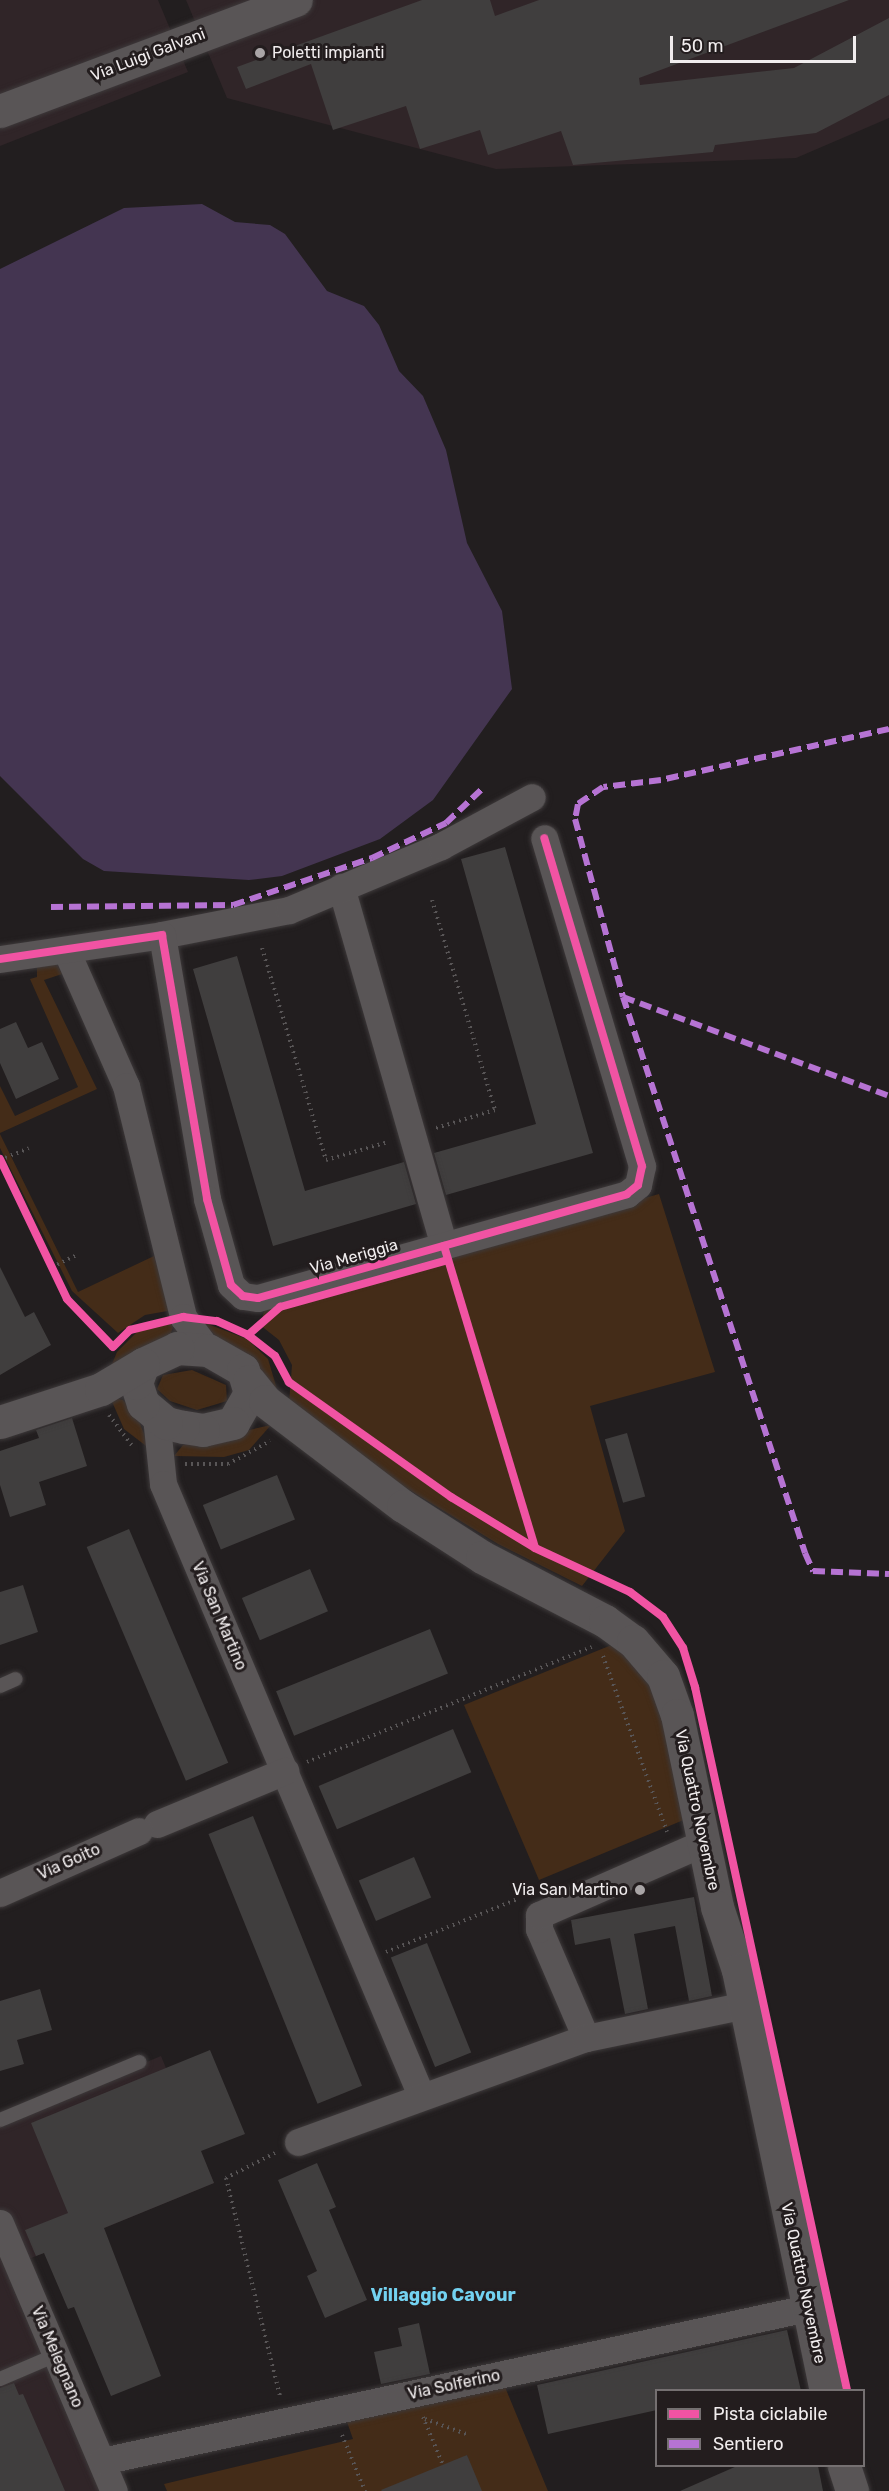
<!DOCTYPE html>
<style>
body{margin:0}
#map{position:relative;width:889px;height:2491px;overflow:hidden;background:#221e1f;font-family:Rubik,sans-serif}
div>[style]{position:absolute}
.built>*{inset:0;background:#302528}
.green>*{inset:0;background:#442c18}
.water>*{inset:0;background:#443551}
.building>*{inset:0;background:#403e3e;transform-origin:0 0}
.path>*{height:4px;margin-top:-2px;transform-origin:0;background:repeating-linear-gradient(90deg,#585556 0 1.5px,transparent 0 6px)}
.roads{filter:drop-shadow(0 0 2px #3d393a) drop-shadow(0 0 2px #3d393a)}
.service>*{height:14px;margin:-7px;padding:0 7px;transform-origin:7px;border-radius:7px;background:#595556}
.minor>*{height:27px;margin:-13.5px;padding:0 13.5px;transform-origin:13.5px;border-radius:13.5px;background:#595556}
.tertiary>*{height:33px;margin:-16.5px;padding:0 16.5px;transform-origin:16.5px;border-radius:16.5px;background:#595556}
.quiet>*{height:6px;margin-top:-3px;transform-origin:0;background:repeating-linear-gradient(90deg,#b673d3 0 12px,transparent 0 18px)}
.cycleway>*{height:8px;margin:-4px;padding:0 4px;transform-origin:4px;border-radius:4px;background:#f153a3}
.dots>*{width:16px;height:16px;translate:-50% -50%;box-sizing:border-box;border:3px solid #231d1e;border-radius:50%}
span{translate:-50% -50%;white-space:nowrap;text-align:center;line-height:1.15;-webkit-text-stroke:6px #231d1e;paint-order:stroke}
.poi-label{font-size:16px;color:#f1edee}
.left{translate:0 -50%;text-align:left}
.right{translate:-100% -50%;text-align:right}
.street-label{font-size:16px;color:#f1edee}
.neighbourhood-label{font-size:18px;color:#73d2f1;font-weight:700}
.legend{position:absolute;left:655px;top:2389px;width:210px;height:78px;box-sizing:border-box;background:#231d1e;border:2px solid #757071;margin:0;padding:8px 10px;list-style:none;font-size:18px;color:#f1edee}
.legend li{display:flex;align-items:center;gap:12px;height:30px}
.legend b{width:30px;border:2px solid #757071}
.scale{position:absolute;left:670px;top:36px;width:186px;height:27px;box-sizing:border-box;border:3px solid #f1edee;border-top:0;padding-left:8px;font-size:18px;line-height:21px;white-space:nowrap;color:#f1edee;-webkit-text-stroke:4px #231d1e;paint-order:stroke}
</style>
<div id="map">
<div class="built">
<div style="clip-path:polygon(0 0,158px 0,188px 72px,0 146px)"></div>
<div style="clip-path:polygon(186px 0,889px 0,889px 118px,796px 158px,496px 169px,227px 98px)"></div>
<div style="clip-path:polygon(161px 2056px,214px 2183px,24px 2261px,114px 2491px,0 2491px,0 2123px)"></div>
</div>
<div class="green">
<div style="clip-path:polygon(37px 959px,57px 964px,62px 974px,44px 980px,97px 1089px,0 1133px,0 1086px,15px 1116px,78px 1087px,30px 979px,37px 977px)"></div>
<div style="clip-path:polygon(0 1134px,78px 1292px,154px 1256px,173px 1310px,145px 1315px,118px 1333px,72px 1291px,0 1148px)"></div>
<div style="clip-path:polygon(659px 1194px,715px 1372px,590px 1406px,625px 1531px,582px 1586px,498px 1544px,398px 1483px,289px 1403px,292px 1365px,279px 1340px,260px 1325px,266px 1305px)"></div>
<div style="clip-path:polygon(175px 1321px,170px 1336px,110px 1369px,117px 1352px,137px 1332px)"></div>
<div style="clip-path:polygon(200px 1321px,247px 1339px,268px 1359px,279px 1396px)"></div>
<div style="clip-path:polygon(192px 1370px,226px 1385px,227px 1401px,197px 1410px,170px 1401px,157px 1389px,163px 1375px)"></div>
<div style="clip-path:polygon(110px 1397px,123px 1400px,137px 1416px,150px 1449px,124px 1429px)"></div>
<div style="clip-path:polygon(271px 1425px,249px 1450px,224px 1457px,174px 1456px,183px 1445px)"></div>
<div style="clip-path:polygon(614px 1644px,646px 1674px,659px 1704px,686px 1819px,539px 1880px,464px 1705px)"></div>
<div style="clip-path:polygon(505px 2387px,548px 2491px,478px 2491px,467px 2455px,413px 2491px,167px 2491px,164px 2484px,353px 2439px,347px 2422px)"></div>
</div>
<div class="water">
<div style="clip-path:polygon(202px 204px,235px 222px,270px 225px,285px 234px,327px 291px,364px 306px,379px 325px,399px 371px,423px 396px,446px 450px,467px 543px,502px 611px,512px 689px,433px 800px,380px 839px,282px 876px,249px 880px,104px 871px,83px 859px,0 776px,0 269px,124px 208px)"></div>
</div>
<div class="building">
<div style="clip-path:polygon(422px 0,490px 0,495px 16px,539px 0,849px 0,639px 78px,640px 85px,794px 68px,889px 18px,889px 95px,816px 133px,715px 145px,713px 152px,573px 165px,561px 131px,488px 155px,480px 130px,420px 149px,406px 106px,333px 130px,311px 64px,246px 89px,237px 67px)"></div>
<div style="clip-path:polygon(505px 847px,593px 1153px,446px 1195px,434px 1153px,536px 1124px,461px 859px)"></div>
<div style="clip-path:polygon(237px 956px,305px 1191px,404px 1162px,416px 1204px,273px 1246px,193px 969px)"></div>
<div style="clip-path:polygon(16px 1022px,28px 1048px,42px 1042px,59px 1079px,16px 1099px,0 1063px,0 1029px)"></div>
<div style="clip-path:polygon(0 1267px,25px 1317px,34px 1312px,51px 1345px,0 1375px)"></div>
<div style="clip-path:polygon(72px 1418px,87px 1466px,39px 1482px,46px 1505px,10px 1517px,0 1485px,0 1451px,39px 1438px,36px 1430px)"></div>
<div style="left:627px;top:1433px;width:66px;height:23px;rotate:74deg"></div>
<div style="left:277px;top:1475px;width:48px;height:80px;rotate:68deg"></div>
<div style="left:129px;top:1529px;width:254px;height:46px;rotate:67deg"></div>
<div style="left:310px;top:1569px;width:46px;height:74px;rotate:67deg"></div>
<div style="clip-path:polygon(23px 1585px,38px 1632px,0 1645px,0 1592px)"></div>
<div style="left:430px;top:1629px;width:48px;height:166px;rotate:68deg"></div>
<div style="left:453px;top:1729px;width:47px;height:146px;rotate:67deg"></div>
<div style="left:253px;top:1816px;width:291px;height:48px;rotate:68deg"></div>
<div style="left:414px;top:1857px;width:44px;height:60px;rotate:67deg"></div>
<div style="clip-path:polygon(694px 1897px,712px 1996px,689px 2001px,675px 1926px,634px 1934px,648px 2009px,625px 2014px,610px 1938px,575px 1945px,571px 1920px)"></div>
<div style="left:427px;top:1943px;width:118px;height:39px;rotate:68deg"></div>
<div style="clip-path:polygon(40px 1989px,52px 2030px,17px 2040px,24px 2064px,0 2071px,0 2001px)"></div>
<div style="clip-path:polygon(210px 2050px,245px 2134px,201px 2151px,214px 2183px,104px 2228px,161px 2376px,111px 2396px,74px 2307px,68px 2309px,44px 2253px,36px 2256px,25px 2230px,68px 2213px,31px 2123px)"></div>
<div style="clip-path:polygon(317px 2163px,336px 2207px,329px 2210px,367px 2300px,325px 2318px,307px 2276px,317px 2271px,278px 2180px)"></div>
<div style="clip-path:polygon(419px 2323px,430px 2374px,381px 2384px,374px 2352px,402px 2346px,398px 2328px)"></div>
<div style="clip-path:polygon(787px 2330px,801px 2391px,657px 2391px,657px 2410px,548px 2434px,537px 2385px)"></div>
<div style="clip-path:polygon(14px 2383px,19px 2395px,23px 2394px,65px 2491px,0 2491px,0 2388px)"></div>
<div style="clip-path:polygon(467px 2455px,482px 2491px,382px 2491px,381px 2490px)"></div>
<div style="clip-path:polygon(737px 2466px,818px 2466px,823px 2491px,680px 2491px)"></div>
</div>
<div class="path">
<div style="left:432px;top:900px;width:219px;rotate:73.3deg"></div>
<div style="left:495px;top:1110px;width:62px;rotate:163deg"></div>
<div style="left:262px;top:948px;width:221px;rotate:73.2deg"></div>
<div style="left:326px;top:1160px;width:65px;rotate:-16.2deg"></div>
<div style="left:0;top:1160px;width:31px;rotate:-22deg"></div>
<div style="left:52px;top:1267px;width:28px;rotate:-26deg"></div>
<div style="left:451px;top:1270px;width:290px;rotate:73.2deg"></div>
<div style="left:248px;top:1335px;width:17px;rotate:-40deg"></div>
<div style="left:109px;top:1415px;width:40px;rotate:53deg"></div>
<div style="left:185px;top:1464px;width:43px"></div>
<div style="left:228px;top:1464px;width:48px;rotate:-28.7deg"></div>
<div style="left:603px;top:1656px;width:187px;rotate:70deg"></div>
<div style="left:307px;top:1762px;width:307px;rotate:-22deg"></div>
<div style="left:386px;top:1952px;width:142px;rotate:-21.9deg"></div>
<div style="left:275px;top:2153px;width:55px;rotate:153deg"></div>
<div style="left:226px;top:2178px;width:226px;rotate:76.1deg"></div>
<div style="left:423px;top:2417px;width:52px;rotate:67.4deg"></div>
<div style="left:425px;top:2419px;width:47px;rotate:20deg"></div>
<div style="left:342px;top:2435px;width:61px;rotate:67.7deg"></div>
</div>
<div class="roads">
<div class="service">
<div style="left:0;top:1686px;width:17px;rotate:-24deg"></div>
<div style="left:0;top:2120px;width:151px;rotate:-22.6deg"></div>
<div style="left:0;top:2379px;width:61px;rotate:-23.2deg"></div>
</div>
<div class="minor">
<div style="left:341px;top:887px;width:373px;rotate:74deg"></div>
<div style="left:162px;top:935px;width:129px;rotate:-11.1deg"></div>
<div style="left:289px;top:910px;width:165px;rotate:-22.8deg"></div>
<div style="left:441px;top:846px;width:103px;rotate:-28.3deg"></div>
<div style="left:66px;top:950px;width:149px;rotate:66.2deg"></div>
<div style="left:126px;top:1086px;width:238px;rotate:76.1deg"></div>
<div style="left:183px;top:1317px;width:41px;rotate:52.9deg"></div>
<div style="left:0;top:959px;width:164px;rotate:-8.4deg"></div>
<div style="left:162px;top:935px;width:268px;rotate:80.3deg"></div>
<div style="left:207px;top:1199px;width:89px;rotate:74.4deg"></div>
<div style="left:231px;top:1285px;width:16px;rotate:43deg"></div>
<div style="left:243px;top:1296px;width:15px;rotate:8deg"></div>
<div style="left:258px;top:1298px;width:383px;rotate:-15.7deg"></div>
<div style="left:627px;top:1194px;width:14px;rotate:-39deg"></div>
<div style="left:638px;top:1185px;width:19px;rotate:-78deg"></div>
<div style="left:642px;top:1166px;width:342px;rotate:-106.6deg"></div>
<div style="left:156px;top:1417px;width:67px;rotate:84deg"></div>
<div style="left:163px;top:1484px;width:661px;rotate:67.12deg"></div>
<div style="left:157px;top:1824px;width:139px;rotate:-22.5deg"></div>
<div style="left:0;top:1893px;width:152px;rotate:-24deg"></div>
<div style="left:586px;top:2038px;width:119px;rotate:-113.3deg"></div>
<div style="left:539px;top:1929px;width:14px;rotate:-90deg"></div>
<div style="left:539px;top:1915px;width:179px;rotate:-23.7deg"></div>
<div style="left:298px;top:2142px;width:306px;rotate:-19.9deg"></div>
<div style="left:586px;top:2038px;width:162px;rotate:-11.7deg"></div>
<div style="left:0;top:2223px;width:291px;rotate:67deg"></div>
<div style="left:102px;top:2461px;width:721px;rotate:-12.24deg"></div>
</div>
<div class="tertiary">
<div style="left:0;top:111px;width:316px;rotate:-20.6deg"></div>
<div style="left:177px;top:1348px;width:31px;rotate:4deg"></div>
<div style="left:208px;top:1350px;width:40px;rotate:29.7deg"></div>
<div style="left:243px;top:1370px;width:24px;rotate:73deg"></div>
<div style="left:250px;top:1393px;width:34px;rotate:120deg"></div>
<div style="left:233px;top:1423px;width:31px;rotate:167deg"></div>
<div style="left:203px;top:1430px;width:20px;rotate:-171deg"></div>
<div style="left:183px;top:1427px;width:17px;rotate:-167deg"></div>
<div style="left:166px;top:1423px;width:30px;rotate:-140deg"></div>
<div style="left:143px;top:1404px;width:22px;rotate:-108deg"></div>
<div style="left:136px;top:1383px;width:20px;rotate:-70deg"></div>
<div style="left:143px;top:1364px;width:38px;rotate:-25deg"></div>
<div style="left:249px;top:1381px;width:26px;rotate:51deg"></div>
<div style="left:265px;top:1401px;width:173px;rotate:37.3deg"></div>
<div style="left:403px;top:1506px;width:94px;rotate:32.8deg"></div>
<div style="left:482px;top:1557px;width:139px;rotate:27.5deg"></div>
<div style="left:605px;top:1621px;width:34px;rotate:36deg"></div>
<div style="left:633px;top:1641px;width:46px;rotate:49.4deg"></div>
<div style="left:663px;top:1676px;width:41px;rotate:70.3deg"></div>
<div style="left:677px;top:1715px;width:196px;rotate:78.2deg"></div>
<div style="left:717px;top:1907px;width:66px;rotate:71.6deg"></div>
<div style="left:738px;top:1970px;width:429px;rotate:78.2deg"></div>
<div style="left:0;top:1422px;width:106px;rotate:-18.1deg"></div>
<div style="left:101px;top:1389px;width:49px;rotate:-30.8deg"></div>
<div style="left:844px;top:2466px;width:26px;rotate:72deg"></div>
</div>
</div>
<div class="quiet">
<div style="left:889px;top:729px;width:234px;rotate:167.4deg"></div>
<div style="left:661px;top:780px;width:58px;rotate:173.1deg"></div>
<div style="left:603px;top:787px;width:30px;rotate:146deg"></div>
<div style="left:578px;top:804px;width:15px;rotate:101deg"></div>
<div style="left:575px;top:819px;width:184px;rotate:74.9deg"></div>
<div style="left:623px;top:997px;width:585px;rotate:71.87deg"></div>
<div style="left:805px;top:1553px;width:20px;rotate:66deg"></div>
<div style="left:813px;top:1571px;width:76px;rotate:2.3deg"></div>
<div style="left:51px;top:907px;width:182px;rotate:-0.6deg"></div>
<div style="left:233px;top:905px;width:147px;rotate:-18.7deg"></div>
<div style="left:372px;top:858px;width:82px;rotate:-25.3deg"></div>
<div style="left:446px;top:823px;width:51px;rotate:-43.4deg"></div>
<div style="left:623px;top:997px;width:284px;rotate:20.4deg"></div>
</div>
<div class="cycleway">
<div style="left:0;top:959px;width:164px;rotate:-8.4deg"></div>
<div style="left:162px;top:935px;width:268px;rotate:80.3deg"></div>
<div style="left:207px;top:1199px;width:89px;rotate:74.4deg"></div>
<div style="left:231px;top:1285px;width:16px;rotate:43deg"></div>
<div style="left:243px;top:1296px;width:15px;rotate:8deg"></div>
<div style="left:258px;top:1298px;width:383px;rotate:-15.7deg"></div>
<div style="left:627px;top:1194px;width:14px;rotate:-39deg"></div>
<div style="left:638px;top:1185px;width:19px;rotate:-78deg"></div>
<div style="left:642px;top:1166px;width:342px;rotate:-106.6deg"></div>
<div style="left:0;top:1159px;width:155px;rotate:64.4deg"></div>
<div style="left:67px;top:1299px;width:66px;rotate:46.2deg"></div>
<div style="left:113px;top:1347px;width:24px;rotate:-45deg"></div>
<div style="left:130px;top:1330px;width:55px;rotate:-13.8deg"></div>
<div style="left:183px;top:1317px;width:34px;rotate:7deg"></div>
<div style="left:217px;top:1321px;width:34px;rotate:24deg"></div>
<div style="left:248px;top:1335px;width:34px;rotate:38deg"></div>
<div style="left:275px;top:1356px;width:30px;rotate:62deg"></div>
<div style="left:289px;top:1382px;width:199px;rotate:35.4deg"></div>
<div style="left:451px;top:1497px;width:98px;rotate:31.3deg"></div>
<div style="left:535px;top:1548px;width:105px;rotate:24.9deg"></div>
<div style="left:630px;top:1592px;width:41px;rotate:37.1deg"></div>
<div style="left:663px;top:1617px;width:37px;rotate:57deg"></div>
<div style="left:683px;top:1648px;width:41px;rotate:72.9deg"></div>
<div style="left:695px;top:1687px;width:719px;rotate:77.8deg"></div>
<div style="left:444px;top:1246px;width:315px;rotate:73.2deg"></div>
<div style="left:248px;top:1335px;width:43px;rotate:-41.2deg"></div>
<div style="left:280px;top:1307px;width:174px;rotate:-15.6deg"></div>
</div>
<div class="dots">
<div style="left:260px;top:53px;background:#a9a5a6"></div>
<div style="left:640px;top:1890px;background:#a9a5a6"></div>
</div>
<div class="poi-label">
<span class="left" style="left:272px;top:53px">Poletti impianti</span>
<span class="right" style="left:628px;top:1890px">Via San Martino</span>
</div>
<div class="street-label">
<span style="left:148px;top:55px;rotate:-21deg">Via Luigi Galvani</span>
<span style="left:354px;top:1257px;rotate:-16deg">Via Meriggia</span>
<span style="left:219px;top:1616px;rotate:67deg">Via San Martino</span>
<span style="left:697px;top:1810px;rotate:78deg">Via Quattro Novembre</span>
<span style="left:69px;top:1862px;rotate:-24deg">Via Goito</span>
<span style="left:803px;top:2283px;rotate:78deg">Via Quattro Novembre</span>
<span style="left:57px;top:2357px;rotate:67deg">Via Melegnano</span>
<span style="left:454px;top:2385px;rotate:-12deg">Via Solferino</span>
</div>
<div class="neighbourhood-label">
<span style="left:443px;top:2295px">Villaggio Cavour</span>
</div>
<ul class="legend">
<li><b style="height:8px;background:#f153a3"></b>Pista ciclabile</li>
<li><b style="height:8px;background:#b673d3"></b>Sentiero</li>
</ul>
<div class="scale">50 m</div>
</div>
